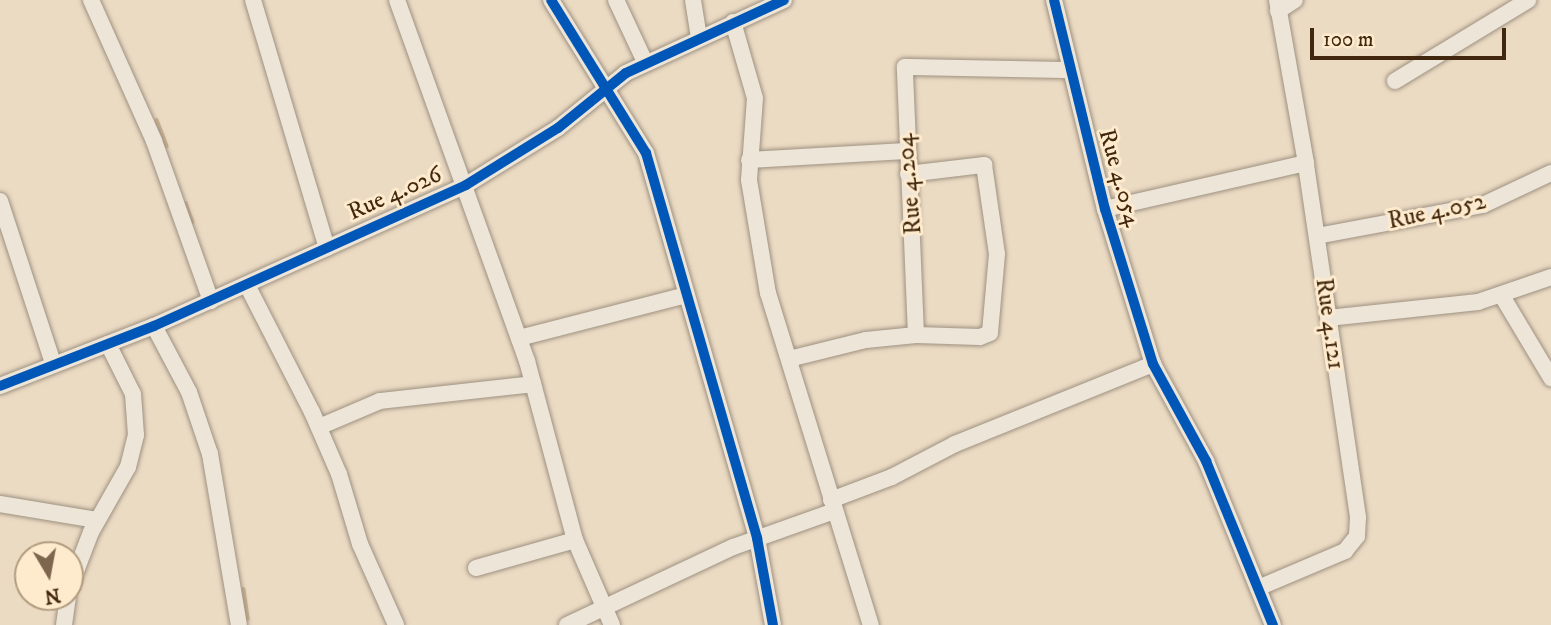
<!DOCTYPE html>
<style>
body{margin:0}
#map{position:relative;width:1551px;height:625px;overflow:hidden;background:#ecdbc3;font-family:"IM FELL DW Pica",serif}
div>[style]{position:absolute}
.stream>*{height:3.5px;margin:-1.75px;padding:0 1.75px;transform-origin:1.75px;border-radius:1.75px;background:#cbb290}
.roads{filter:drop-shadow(0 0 2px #9d9180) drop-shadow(0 0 2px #9d9180)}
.minor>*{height:16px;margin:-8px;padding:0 8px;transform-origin:8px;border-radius:8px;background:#eee5d9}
.cycleway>*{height:10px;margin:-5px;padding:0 5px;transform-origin:5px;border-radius:5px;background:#0057b8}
span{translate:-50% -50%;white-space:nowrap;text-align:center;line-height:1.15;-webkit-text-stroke:6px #feeacd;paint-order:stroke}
.street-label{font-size:24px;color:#41270d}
.north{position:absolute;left:14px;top:541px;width:70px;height:70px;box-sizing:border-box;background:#feeacd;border:2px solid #b29c80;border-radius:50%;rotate:170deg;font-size:19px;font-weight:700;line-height:28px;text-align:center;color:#41270d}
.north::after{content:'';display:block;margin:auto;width:24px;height:32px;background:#7d664d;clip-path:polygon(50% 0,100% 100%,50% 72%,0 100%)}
.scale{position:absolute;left:1310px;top:28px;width:196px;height:32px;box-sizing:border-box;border:4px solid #41270d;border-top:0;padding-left:9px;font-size:21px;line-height:24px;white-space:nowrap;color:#41270d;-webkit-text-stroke:5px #feeacd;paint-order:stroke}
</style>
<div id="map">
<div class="stream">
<div style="left:157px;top:120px;width:28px;rotate:69deg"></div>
<div style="left:186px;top:203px;width:20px;rotate:70deg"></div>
<div style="left:244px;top:589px;width:30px;rotate:82deg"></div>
</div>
<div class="roads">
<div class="minor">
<div style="left:91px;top:0;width:154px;rotate:65.9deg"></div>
<div style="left:154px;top:141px;width:170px;rotate:70.4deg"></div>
<div style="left:253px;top:0;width:259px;rotate:73.4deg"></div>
<div style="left:397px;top:0;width:384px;rotate:70.2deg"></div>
<div style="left:527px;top:361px;width:185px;rotate:75deg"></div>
<div style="left:575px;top:540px;width:93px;rotate:66.5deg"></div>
<div style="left:551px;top:0;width:180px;rotate:58.2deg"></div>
<div style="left:646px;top:153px;width:401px;rotate:73.9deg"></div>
<div style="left:757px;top:538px;width:88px;rotate:79.6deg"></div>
<div style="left:616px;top:0;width:68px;rotate:64.9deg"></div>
<div style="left:693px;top:0;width:37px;rotate:81deg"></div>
<div style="left:1054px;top:0;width:215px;rotate:76.3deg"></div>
<div style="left:1105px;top:209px;width:162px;rotate:72.8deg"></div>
<div style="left:1153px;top:364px;width:111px;rotate:61.3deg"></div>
<div style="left:1206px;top:461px;width:177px;rotate:67.8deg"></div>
<div style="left:1278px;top:11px;width:20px;rotate:-33deg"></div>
<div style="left:733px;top:22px;width:79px;rotate:73.9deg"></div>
<div style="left:755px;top:98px;width:82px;rotate:94.2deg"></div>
<div style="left:749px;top:180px;width:115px;rotate:80.5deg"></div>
<div style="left:768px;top:293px;width:348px;rotate:72.8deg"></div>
<div style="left:1395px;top:81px;width:156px;rotate:-31.3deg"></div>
<div style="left:749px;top:160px;width:157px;rotate:-3.3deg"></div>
<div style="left:908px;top:174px;width:77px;rotate:-6.8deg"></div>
<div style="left:984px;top:165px;width:90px;rotate:81.7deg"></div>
<div style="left:997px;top:254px;width:79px;rotate:95.1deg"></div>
<div style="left:990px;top:333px;width:11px;rotate:158deg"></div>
<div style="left:980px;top:337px;width:64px;rotate:-178.2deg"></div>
<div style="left:0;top:201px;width:170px;rotate:71.9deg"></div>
<div style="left:1105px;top:209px;width:206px;rotate:-12.9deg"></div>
<div style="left:1317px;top:236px;width:169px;rotate:-10.6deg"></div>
<div style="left:1483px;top:205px;width:75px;rotate:-25.2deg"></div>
<div style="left:247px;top:285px;width:143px;rotate:62.9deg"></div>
<div style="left:312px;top:412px;width:68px;rotate:66.5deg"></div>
<div style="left:339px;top:474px;width:73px;rotate:73.3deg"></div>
<div style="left:360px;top:544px;width:89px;rotate:66deg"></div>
<div style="left:1502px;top:296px;width:96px;rotate:59.1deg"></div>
<div style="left:1328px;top:318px;width:151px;rotate:-6.1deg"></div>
<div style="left:1478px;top:302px;width:77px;rotate:-18.9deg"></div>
<div style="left:154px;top:326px;width:75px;rotate:62.1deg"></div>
<div style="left:189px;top:392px;width:65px;rotate:71.3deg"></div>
<div style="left:210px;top:454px;width:173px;rotate:80.4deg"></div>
<div style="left:519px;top:338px;width:173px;rotate:-14.4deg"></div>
<div style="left:789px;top:359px;width:79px;rotate:-13.9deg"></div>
<div style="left:866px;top:340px;width:50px;rotate:-5.7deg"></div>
<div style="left:916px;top:335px;width:268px;rotate:-92.4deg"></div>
<div style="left:905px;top:67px;width:163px;rotate:1.1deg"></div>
<div style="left:0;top:386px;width:165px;rotate:-21.3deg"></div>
<div style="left:154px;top:326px;width:342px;rotate:-24.3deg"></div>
<div style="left:466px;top:185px;width:108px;rotate:-31.8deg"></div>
<div style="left:558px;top:128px;width:87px;rotate:-39deg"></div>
<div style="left:626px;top:73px;width:174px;rotate:-24.8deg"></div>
<div style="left:319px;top:427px;width:66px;rotate:-23.1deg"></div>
<div style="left:380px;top:401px;width:154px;rotate:-6.3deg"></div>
<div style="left:831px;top:500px;width:65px;rotate:-20.7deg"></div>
<div style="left:892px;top:477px;width:71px;rotate:-27.6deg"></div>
<div style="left:955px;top:444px;width:214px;rotate:-22deg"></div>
<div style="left:0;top:504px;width:98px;rotate:9.4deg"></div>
<div style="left:476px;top:568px;width:103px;rotate:-15.8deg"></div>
<div style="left:70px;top:587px;width:59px;rotate:-69.1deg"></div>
<div style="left:91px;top:532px;width:75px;rotate:-60.4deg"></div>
<div style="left:128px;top:467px;width:33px;rotate:-76deg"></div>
<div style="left:136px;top:435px;width:41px;rotate:-94.2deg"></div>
<div style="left:133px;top:394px;width:56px;rotate:-116.6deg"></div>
<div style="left:1258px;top:588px;width:95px;rotate:-23deg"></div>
<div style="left:1345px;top:551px;width:19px;rotate:-51deg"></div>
<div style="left:1357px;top:536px;width:19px;rotate:-87deg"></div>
<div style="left:1358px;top:517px;width:358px;rotate:-98.4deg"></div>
<div style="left:1306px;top:163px;width:166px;rotate:-100.1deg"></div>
<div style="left:64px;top:625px;width:28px;rotate:-82deg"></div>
<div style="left:567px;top:625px;width:183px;rotate:-25.2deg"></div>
<div style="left:733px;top:547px;width:107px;rotate:-19.6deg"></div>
</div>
</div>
<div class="cycleway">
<div style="left:551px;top:0;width:180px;rotate:58.2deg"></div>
<div style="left:646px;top:153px;width:401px;rotate:73.9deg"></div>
<div style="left:757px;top:538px;width:88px;rotate:79.6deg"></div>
<div style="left:1054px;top:0;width:215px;rotate:76.3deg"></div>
<div style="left:1105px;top:209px;width:162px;rotate:72.8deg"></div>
<div style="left:1153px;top:364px;width:111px;rotate:61.3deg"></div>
<div style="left:1206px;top:461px;width:177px;rotate:67.8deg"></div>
<div style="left:0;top:386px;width:165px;rotate:-21.3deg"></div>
<div style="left:154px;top:326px;width:342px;rotate:-24.3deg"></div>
<div style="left:466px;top:185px;width:108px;rotate:-31.8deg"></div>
<div style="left:558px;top:128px;width:87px;rotate:-39deg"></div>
<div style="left:626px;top:73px;width:174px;rotate:-24.8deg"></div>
</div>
<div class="street-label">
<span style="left:1119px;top:178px;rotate:74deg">Rue 4.054</span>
<span style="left:910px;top:184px;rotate:-95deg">Rue 4.204</span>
<span style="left:395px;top:194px;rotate:-24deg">Rue 4.026</span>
<span style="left:1437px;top:212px;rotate:-12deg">Rue 4.052</span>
<span style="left:1329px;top:324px;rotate:82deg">Rue 4.121</span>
</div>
<div class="north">N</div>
<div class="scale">100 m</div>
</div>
